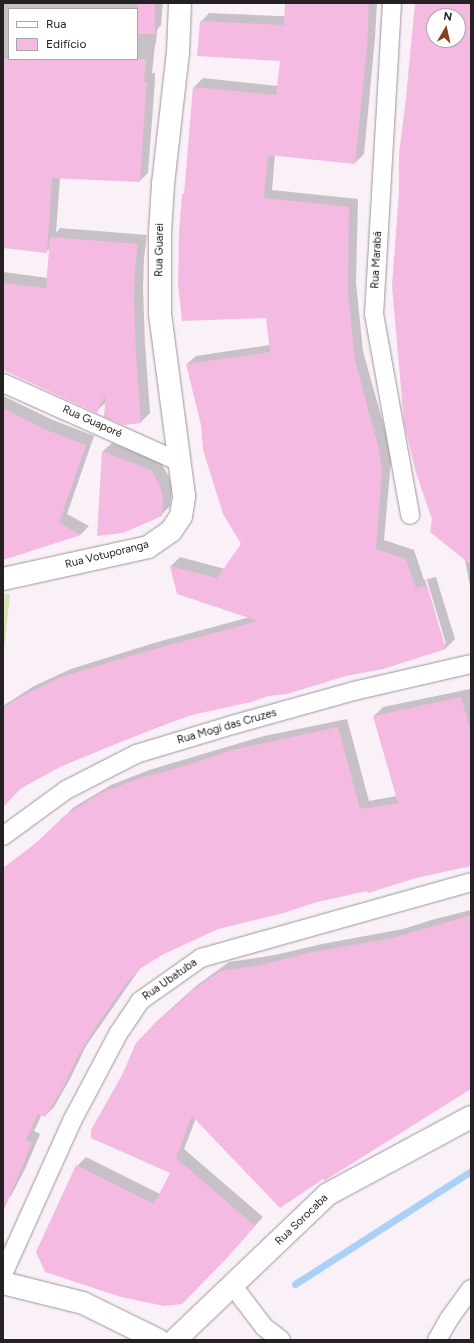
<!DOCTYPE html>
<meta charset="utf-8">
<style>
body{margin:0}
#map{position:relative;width:474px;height:1343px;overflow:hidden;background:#f9f0f8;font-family:Figtree,sans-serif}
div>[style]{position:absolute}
.green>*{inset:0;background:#d9e5b5}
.shadow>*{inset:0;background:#0003}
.stream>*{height:7px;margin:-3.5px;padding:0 3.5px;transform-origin:3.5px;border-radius:3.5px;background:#abd0f7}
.building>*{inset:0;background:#f4bae2;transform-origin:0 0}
.roads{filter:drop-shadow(0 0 1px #9c949c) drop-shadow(0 0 1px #9c949c)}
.street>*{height:18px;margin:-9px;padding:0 9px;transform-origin:9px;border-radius:9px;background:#fff}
.secondary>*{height:22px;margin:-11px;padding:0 11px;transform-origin:11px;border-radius:11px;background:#fff}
span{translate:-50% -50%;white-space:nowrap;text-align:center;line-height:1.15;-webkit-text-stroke:3.5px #fff;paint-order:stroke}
.street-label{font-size:11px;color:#242023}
.frame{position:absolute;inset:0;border:4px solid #242023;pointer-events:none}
.legend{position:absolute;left:8px;top:8px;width:130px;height:52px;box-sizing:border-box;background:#fff;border:1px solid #a7a6a7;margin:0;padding:5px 7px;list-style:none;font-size:12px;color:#242023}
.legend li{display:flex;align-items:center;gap:8px;height:20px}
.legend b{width:20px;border:1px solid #a7a6a7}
.north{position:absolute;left:426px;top:8px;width:40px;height:40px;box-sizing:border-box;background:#fff;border:1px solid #a7a6a7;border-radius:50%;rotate:9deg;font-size:11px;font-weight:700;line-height:16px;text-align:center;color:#242023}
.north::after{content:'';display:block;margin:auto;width:14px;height:18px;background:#86401c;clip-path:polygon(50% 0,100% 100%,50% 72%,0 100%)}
</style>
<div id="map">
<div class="green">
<div style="clip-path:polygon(3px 594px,10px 594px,3px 659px)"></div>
</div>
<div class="shadow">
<div style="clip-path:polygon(evenodd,3px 3px,163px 3px,161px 25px,157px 30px,156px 43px,155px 45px,152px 73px,155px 73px,155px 81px,148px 173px,140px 181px,60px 178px,56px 233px,60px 228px,147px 235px,144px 258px,143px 288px,145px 344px,150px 413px,141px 422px,106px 402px,97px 411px,3px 369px,3px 272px,48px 278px,50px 248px,46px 252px,3px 247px,3px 3px,9px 9px,137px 9px,137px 59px,9px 59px,9px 9px)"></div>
<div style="clip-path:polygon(evenodd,353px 3px,377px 3px,375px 38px,364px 154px,355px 163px,275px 155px,272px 190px,358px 199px,356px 283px,363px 351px,388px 441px,391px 461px,384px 540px,414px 550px,424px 580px,436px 577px,455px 639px,446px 648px,383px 668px,346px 675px,192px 714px,61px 765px,21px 788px,3px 807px,3px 706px,34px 686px,71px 669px,154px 643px,250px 617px,178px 593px,171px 566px,180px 557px,225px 569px,242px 544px,202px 425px,187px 364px,196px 356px,270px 345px,267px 317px,183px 195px,186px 192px,194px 87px,203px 78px,278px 86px,281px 60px,201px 22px,209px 13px,352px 19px,353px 3px,425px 580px,427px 580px,446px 644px,444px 644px,425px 580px)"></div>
<div style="clip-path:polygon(evenodd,416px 3px,471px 3px,471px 592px,465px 560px,433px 518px,415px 26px,416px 3px,434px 16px,458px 16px,458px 40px,434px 40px,434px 16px)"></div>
<div style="clip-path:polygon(3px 396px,53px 420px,94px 436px,67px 514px,89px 526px,81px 534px,3px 558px)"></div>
<div style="clip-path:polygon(112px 443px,160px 461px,169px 477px,172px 488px,170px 506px,161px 515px,103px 451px)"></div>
<div style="clip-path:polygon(470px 689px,471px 864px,316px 901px,217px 928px,161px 954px,141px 967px,86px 1046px,70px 1079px,54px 1107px,45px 1116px,42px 1114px,34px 1131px,40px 1134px,26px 1167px,11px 1196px,3px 1204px,4px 869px,46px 835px,74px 807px,111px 785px,149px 770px,264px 736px,347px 719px,369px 801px,397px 796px,374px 716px,383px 707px)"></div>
<div style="clip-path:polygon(471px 910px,471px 1089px,196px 1118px,184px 1149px,263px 1217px,191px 1294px,37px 1252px,77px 1166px,86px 1157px,160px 1194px,171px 1173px,156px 1022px,196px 986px,229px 962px,275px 955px,322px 944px,403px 929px,435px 919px)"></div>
</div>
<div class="stream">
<div style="left:295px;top:1284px;width:209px;rotate:-32.7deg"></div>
</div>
<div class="building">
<div style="left:137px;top:3px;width:18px;height:31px"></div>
<div style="clip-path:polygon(285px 3px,369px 3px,367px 48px,355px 164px,268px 155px,264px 198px,349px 207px,348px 293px,355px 360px,379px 450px,382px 471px,376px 549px,406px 559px,416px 588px,427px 585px,446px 649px,383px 669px,346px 676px,287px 694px,268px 696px,251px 702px,192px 715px,157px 727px,62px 766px,20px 789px,3px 807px,3px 708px,24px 695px,61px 677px,144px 652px,258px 621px,177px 594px,170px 566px,217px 578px,241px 544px,223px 514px,203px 450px,201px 425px,186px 364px,270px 352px,266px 318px,182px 321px,178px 284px,179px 232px,182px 194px,184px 194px,193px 87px,276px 95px,280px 61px,197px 56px,200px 21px,284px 25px)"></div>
<div style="clip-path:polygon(evenodd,415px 3px,471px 3px,471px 565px,430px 532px,432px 519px,416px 473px,404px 423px,392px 286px,399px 192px,399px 154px,406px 98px,415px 3px,434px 16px,458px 16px,458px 40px,434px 40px,434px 16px)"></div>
<div style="clip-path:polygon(3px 59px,146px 59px,144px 82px,147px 82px,146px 91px,140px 182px,52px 178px,47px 253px,3px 248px)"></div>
<div style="clip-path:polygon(50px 237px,138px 244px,135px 268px,134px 299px,136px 354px,141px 423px,124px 425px,104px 417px,106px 392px,97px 413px,3px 370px,3px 283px,46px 288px)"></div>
<div style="clip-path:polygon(3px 408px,44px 429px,86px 445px,59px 523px,81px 535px,3px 560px)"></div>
<div style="clip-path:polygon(102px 451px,151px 470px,160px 486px,163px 497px,162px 516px,123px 533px,97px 536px)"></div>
<div style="clip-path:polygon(461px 697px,471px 731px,471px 866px,416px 878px,368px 893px,367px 891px,317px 902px,284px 913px,218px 929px,162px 955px,141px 968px,128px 981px,98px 1023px,78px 1056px,62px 1089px,45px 1117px,38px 1114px,26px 1140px,32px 1143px,3px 1212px,3px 868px,36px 843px,64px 816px,101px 793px,140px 778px,175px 769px,232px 750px,338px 727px,360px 809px,398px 803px,373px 716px)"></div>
<div style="clip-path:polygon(471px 915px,471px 1089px,324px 1181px,323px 1179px,280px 1208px,192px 1116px,176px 1158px,255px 1226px,227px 1258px,182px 1304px,164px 1306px,121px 1297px,45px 1272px,36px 1252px,76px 1165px,154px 1204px,170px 1173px,91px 1138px,91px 1130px,122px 1075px,136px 1043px,156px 1022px,187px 996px,186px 995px,220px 971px,265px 964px,312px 952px,393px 938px)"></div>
</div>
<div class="roads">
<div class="street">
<div style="left:392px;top:3px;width:312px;rotate:93.3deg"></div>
<div style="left:374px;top:314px;width:204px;rotate:79.8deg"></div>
<div style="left:3px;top:383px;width:194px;rotate:24.1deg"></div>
<div style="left:3px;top:836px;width:78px;rotate:-36.1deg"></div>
<div style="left:66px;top:790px;width:79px;rotate:-27.2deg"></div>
<div style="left:136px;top:754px;width:100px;rotate:-16.8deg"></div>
<div style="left:232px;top:725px;width:127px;rotate:-15.6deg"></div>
<div style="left:354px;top:691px;width:120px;rotate:-13deg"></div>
<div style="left:3px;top:1274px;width:168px;rotate:-65.7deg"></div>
<div style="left:72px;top:1121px;width:98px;rotate:-62.1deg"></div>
<div style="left:118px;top:1034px;width:40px;rotate:-56deg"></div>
<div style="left:140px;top:1001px;width:75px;rotate:-35.2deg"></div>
<div style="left:201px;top:958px;width:280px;rotate:-15.7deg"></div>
<div style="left:233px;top:1286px;width:51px;rotate:52.9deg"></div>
<div style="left:264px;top:1327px;width:21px;rotate:37deg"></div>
<div style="left:437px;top:1340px;width:24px;rotate:-60deg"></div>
<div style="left:449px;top:1319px;width:37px;rotate:-54deg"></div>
</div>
<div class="secondary">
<div style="left:3px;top:579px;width:148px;rotate:-12.4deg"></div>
<div style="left:148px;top:547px;width:28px;rotate:-35deg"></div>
<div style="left:171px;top:531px;width:18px;rotate:-56deg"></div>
<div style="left:181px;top:516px;width:20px;rotate:-81deg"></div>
<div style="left:184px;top:496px;width:184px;rotate:-97.5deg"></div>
<div style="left:160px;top:314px;width:81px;rotate:-90deg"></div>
<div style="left:160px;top:233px;width:49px;rotate:-86.5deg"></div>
<div style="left:163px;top:184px;width:132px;rotate:-83.5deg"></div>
<div style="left:178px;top:53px;width:50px;rotate:-87.7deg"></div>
<div style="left:3px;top:1283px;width:82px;rotate:14deg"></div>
<div style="left:83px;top:1303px;width:84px;rotate:26.3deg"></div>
<div style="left:175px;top:1340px;width:211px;rotate:-43.7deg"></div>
<div style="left:328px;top:1194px;width:162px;rotate:-28.3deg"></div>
</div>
</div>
<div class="street-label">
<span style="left:160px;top:250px;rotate:-89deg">Rua Guarei</span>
<span style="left:377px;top:260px;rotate:-87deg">Rua Marabá</span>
<span style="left:92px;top:422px;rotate:24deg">Rua Guaporé</span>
<span style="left:107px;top:555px;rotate:-14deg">Rua Votuporanga</span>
<span style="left:227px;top:727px;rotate:-16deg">Rua Mogi das Cruzes</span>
<span style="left:170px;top:980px;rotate:-35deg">Rua Ubatuba</span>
<span style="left:302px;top:1220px;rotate:-44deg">Rua Sorocaba</span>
</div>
<div class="frame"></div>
<ul class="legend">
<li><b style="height:5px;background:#fff"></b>Rua</li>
<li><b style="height:11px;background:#f4bae2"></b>Edifício</li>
</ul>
<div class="north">N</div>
</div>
